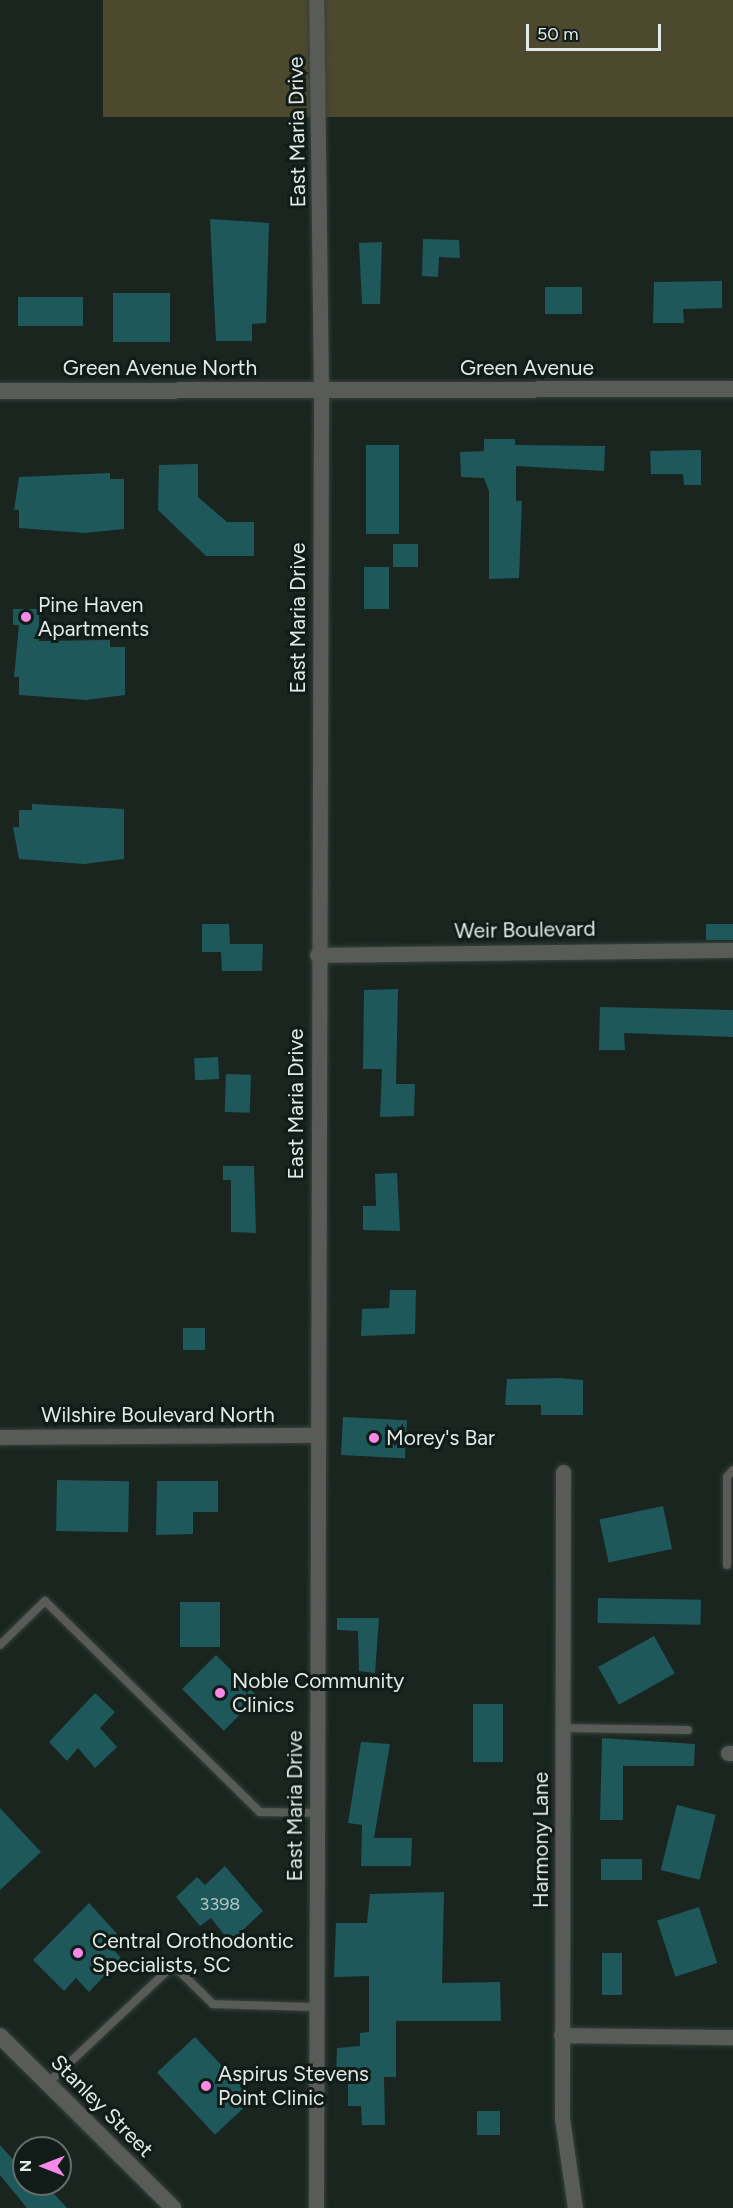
<!DOCTYPE html>
<style>
body{margin:0}
#map{position:relative;width:733px;height:2208px;overflow:hidden;background:#1a2520;font-family:Figtree,sans-serif}
div>[style]{position:absolute}
.green>*{inset:0;background:#4c492f;transform-origin:0 0}
.building>*{inset:0;background:#1e585b;transform-origin:0 0}
.roads{filter:drop-shadow(0 0 2px #36413c) drop-shadow(0 0 2px #36413c)}
.service>*{height:8px;margin:-4px;padding:0 4px;transform-origin:4px;border-radius:4px;background:#585b57}
.minor>*{height:15px;margin:-7.5px;padding:0 7.5px;transform-origin:7.5px;border-radius:7.5px;background:#585b57}
.tertiary>*{height:16px;margin:-8px;padding:0 8px;transform-origin:8px;border-radius:8px;background:#585b57}
.dots>*{width:16px;height:16px;translate:-50% -50%;box-sizing:border-box;border:3px solid #111b17;border-radius:50%}
span{translate:-50% -50%;white-space:nowrap;text-align:center;line-height:1.15;-webkit-text-stroke:6px #111b17;paint-order:stroke}
.number-label{font-size:18px;color:#b2c6c4}
.number-label span{-webkit-text-stroke-width:0}
.street-label{font-size:21px;color:#e3eae7}
.poi-label{font-size:21px;color:#e3eae7}
.left{translate:0 -50%;text-align:left}
.north{position:absolute;left:12px;top:2136px;width:60px;height:60px;box-sizing:border-box;background:#111b17;border:2px solid #656e6a;border-radius:50%;rotate:270deg;font-size:16px;font-weight:700;line-height:24px;text-align:center;color:#e3eae7}
.north::after{content:'';display:block;margin:auto;width:21px;height:27px;background:#f988e9;clip-path:polygon(50% 0,100% 100%,50% 72%,0 100%)}
.scale{position:absolute;left:526px;top:24px;width:135px;height:27px;box-sizing:border-box;border:3px solid #e3eae7;border-top:0;padding-left:8px;font-size:18px;line-height:21px;white-space:nowrap;color:#e3eae7;-webkit-text-stroke:4px #111b17;paint-order:stroke}
</style>
<div id="map">
<div class="green">
<div style="left:103px;top:0;width:630px;height:117px"></div>
</div>
<div class="building">
<div style="clip-path:polygon(210px 219px,269px 223px,266px 323px,252px 324px,252px 341px,216px 341px)"></div>
<div style="clip-path:polygon(423px 239px,459px 240px,460px 258px,439px 257px,438px 277px,422px 276px)"></div>
<div style="clip-path:polygon(382px 242px,380px 304px,362px 304px,359px 243px)"></div>
<div style="clip-path:polygon(722px 281px,722px 308px,683px 309px,684px 323px,653px 323px,654px 282px)"></div>
<div style="left:582px;top:287px;width:27px;height:37px;rotate:90deg"></div>
<div style="left:170px;top:293px;width:49px;height:57px;rotate:90deg"></div>
<div style="left:83px;top:297px;width:29px;height:65px;rotate:90deg"></div>
<div style="clip-path:polygon(484px 439px,515px 439px,515px 445px,605px 446px,604px 471px,516px 466px,516px 501px,522px 501px,519px 578px,489px 579px,489px 491px,484px 478px,461px 477px,460px 452px,484px 451px)"></div>
<div style="left:366px;top:445px;width:33px;height:89px"></div>
<div style="clip-path:polygon(701px 450px,701px 485px,684px 485px,683px 474px,651px 474px,650px 451px)"></div>
<div style="clip-path:polygon(198px 464px,198px 497px,227px 522px,254px 522px,254px 556px,206px 556px,158px 510px,159px 465px)"></div>
<div style="clip-path:polygon(110px 473px,110px 479px,124px 479px,124px 529px,85px 533px,19px 528px,19px 510px,14px 510px,19px 477px)"></div>
<div style="left:418px;top:544px;width:23px;height:25px;rotate:90deg"></div>
<div style="left:364px;top:567px;width:25px;height:42px"></div>
<div style="clip-path:polygon(13px 609px,39px 609px,39px 641px,110px 640px,110px 647px,125px 647px,125px 695px,86px 700px,19px 695px,19px 677px,14px 677px,19px 625px,13px 625px)"></div>
<div style="clip-path:polygon(32px 804px,124px 809px,124px 859px,84px 864px,19px 859px,13px 827px,19px 827px,19px 810px,32px 810px)"></div>
<div style="clip-path:polygon(202px 924px,229px 924px,230px 944px,263px 944px,262px 971px,222px 971px,221px 952px,202px 952px)"></div>
<div style="left:733px;top:924px;width:16px;height:27px;rotate:90deg"></div>
<div style="clip-path:polygon(398px 989px,396px 1084px,415px 1084px,414px 1116px,380px 1117px,382px 1069px,363px 1069px,364px 990px)"></div>
<div style="clip-path:polygon(600px 1007px,733px 1010px,733px 1037px,624px 1033px,625px 1050px,599px 1050px)"></div>
<div style="left:218px;top:1057px;width:22px;height:24px;rotate:87deg"></div>
<div style="left:226px;top:1074px;width:25px;height:38px;rotate:2deg"></div>
<div style="clip-path:polygon(223px 1166px,254px 1166px,256px 1233px,231px 1232px,231px 1180px,223px 1180px)"></div>
<div style="clip-path:polygon(397px 1173px,400px 1231px,363px 1230px,363px 1206px,376px 1206px,375px 1174px)"></div>
<div style="clip-path:polygon(390px 1290px,416px 1290px,415px 1334px,361px 1336px,362px 1309px,389px 1308px)"></div>
<div style="left:183px;top:1328px;width:22px;height:22px"></div>
<div style="clip-path:polygon(559px 1378px,583px 1380px,583px 1415px,541px 1415px,541px 1405px,505px 1405px,507px 1379px)"></div>
<div style="left:343px;top:1417px;width:64px;height:38px;rotate:3deg"></div>
<div style="left:57px;top:1480px;width:72px;height:51px;rotate:1deg"></div>
<div style="clip-path:polygon(157px 1481px,218px 1481px,218px 1512px,193px 1512px,193px 1534px,156px 1535px)"></div>
<div style="left:663px;top:1506px;width:44px;height:65px;rotate:78deg"></div>
<div style="left:598px;top:1598px;width:103px;height:25px;rotate:1deg"></div>
<div style="left:180px;top:1602px;width:40px;height:45px"></div>
<div style="clip-path:polygon(337px 1618px,379px 1618px,375px 1673px,359px 1671px,358px 1631px,337px 1630px)"></div>
<div style="left:654px;top:1636px;width:43px;height:64px;rotate:61deg"></div>
<div style="left:216px;top:1655px;width:59px;height:48px;rotate:45deg"></div>
<div style="clip-path:polygon(95px 1693px,115px 1712px,100px 1728px,117px 1747px,95px 1768px,78px 1748px,67px 1761px,49px 1742px)"></div>
<div style="left:473px;top:1704px;width:30px;height:58px"></div>
<div style="clip-path:polygon(602px 1738px,695px 1744px,694px 1766px,623px 1766px,623px 1820px,600px 1820px)"></div>
<div style="clip-path:polygon(361px 1742px,390px 1744px,374px 1838px,412px 1838px,411px 1866px,361px 1866px,362px 1825px,348px 1823px)"></div>
<div style="left:677px;top:1805px;width:40px;height:67px;rotate:14deg"></div>
<div style="clip-path:polygon(0 1808px,41px 1852px,0 1890px)"></div>
<div style="left:601px;top:1859px;width:41px;height:21px"></div>
<div style="clip-path:polygon(225px 1866px,263px 1911px,230px 1942px,211px 1918px,200px 1926px,176px 1897px,197px 1877px,205px 1885px)"></div>
<div style="clip-path:polygon(444px 1892px,442px 1983px,500px 1982px,501px 2021px,396px 2021px,396px 2077px,384px 2077px,385px 2125px,362px 2125px,361px 2106px,348px 2106px,348px 2077px,336px 2077px,337px 2048px,360px 2046px,360px 2033px,369px 2032px,369px 1976px,334px 1977px,336px 1923px,367px 1923px,370px 1894px)"></div>
<div style="clip-path:polygon(89px 1903px,120px 1937px,111px 1947px,121px 1958px,89px 1992px,76px 1978px,64px 1991px,33px 1960px)"></div>
<div style="left:699px;top:1907px;width:59px;height:44px;rotate:72deg"></div>
<div style="left:602px;top:1953px;width:20px;height:42px"></div>
<div style="left:195px;top:2037px;width:85px;height:52px;rotate:47deg"></div>
<div style="left:477px;top:2111px;width:23px;height:24px"></div>
<div style="clip-path:polygon(0 2145px,24px 2172px,24px 2184px,45px 2184px,67px 2208px,27px 2208px,0 2175px)"></div>
</div>
<div class="roads">
<div class="service">
<div style="left:727px;top:1565px;width:88px;rotate:-90deg"></div>
<div style="left:727px;top:1477px;width:9px;rotate:-49deg"></div>
<div style="left:0;top:1645px;width:63px;rotate:-44.4deg"></div>
<div style="left:45px;top:1601px;width:301px;rotate:44.5deg"></div>
<div style="left:260px;top:1812px;width:56px;rotate:1deg"></div>
<div style="left:562px;top:1728px;width:126px;rotate:0.9deg"></div>
<div style="left:48px;top:2083px;width:172px;rotate:-43.3deg"></div>
<div style="left:173px;top:1965px;width:56px;rotate:44.3deg"></div>
<div style="left:213px;top:2004px;width:103px;rotate:1.7deg"></div>
</div>
<div class="minor">
<div style="left:317px;top:955px;width:416px;rotate:-0.7deg"></div>
<div style="left:0;top:1437px;width:316px;rotate:-0.4deg"></div>
<div style="left:563px;top:1472px;width:646px;rotate:90.09deg"></div>
<div style="left:562px;top:2118px;width:91px;rotate:81.8deg"></div>
<div style="left:728px;top:1753px;width:5px"></div>
<div style="left:561px;top:2035px;width:172px;rotate:0.7deg"></div>
<div style="left:316px;top:2208px;width:1817px;rotate:-89.84deg"></div>
<div style="left:321px;top:391px;width:391px;rotate:-90.7deg"></div>
</div>
<div class="tertiary">
<div style="left:0;top:391px;width:733px;rotate:-0.16deg"></div>
<div style="left:0;top:2036px;width:244px;rotate:44.8deg"></div>
</div>
</div>
<div class="dots">
<div style="left:26px;top:617px;background:#f988e9"></div>
<div style="left:374px;top:1438px;background:#f988e9"></div>
<div style="left:220px;top:1693px;background:#f988e9"></div>
<div style="left:78px;top:1953px;background:#f988e9"></div>
<div style="left:206px;top:2086px;background:#f988e9"></div>
</div>
<div class="number-label">
<span style="left:220px;top:1904px">3398</span>
</div>
<div class="street-label">
<span style="left:297px;top:132px;rotate:-91deg">East Maria Drive</span>
<span style="left:160px;top:368px">Green Avenue North</span>
<span style="left:527px;top:368px">Green Avenue</span>
<span style="left:298px;top:618px;rotate:-90deg">East Maria Drive</span>
<span style="left:525px;top:930px;rotate:-1deg">Weir Boulevard</span>
<span style="left:296px;top:1104px;rotate:-90deg">East Maria Drive</span>
<span style="left:158px;top:1415px">Wilshire Boulevard North</span>
<span style="left:295px;top:1806px;rotate:-90deg">East Maria Drive</span>
<span style="left:541px;top:1840px;rotate:-90deg">Harmony Lane</span>
<span style="left:102px;top:2106px;rotate:45deg">Stanley Street</span>
</div>
<div class="poi-label">
<span class="left" style="left:38px;top:617px">Pine Haven<br>Apartments</span>
<span class="left" style="left:386px;top:1438px">Morey's Bar</span>
<span class="left" style="left:232px;top:1693px">Noble Community<br>Clinics</span>
<span class="left" style="left:92px;top:1953px">Central Orothodontic<br>Specialists, SC</span>
<span class="left" style="left:218px;top:2086px">Aspirus Stevens<br>Point Clinic</span>
</div>
<div class="north">N</div>
<div class="scale">50 m</div>
</div>
